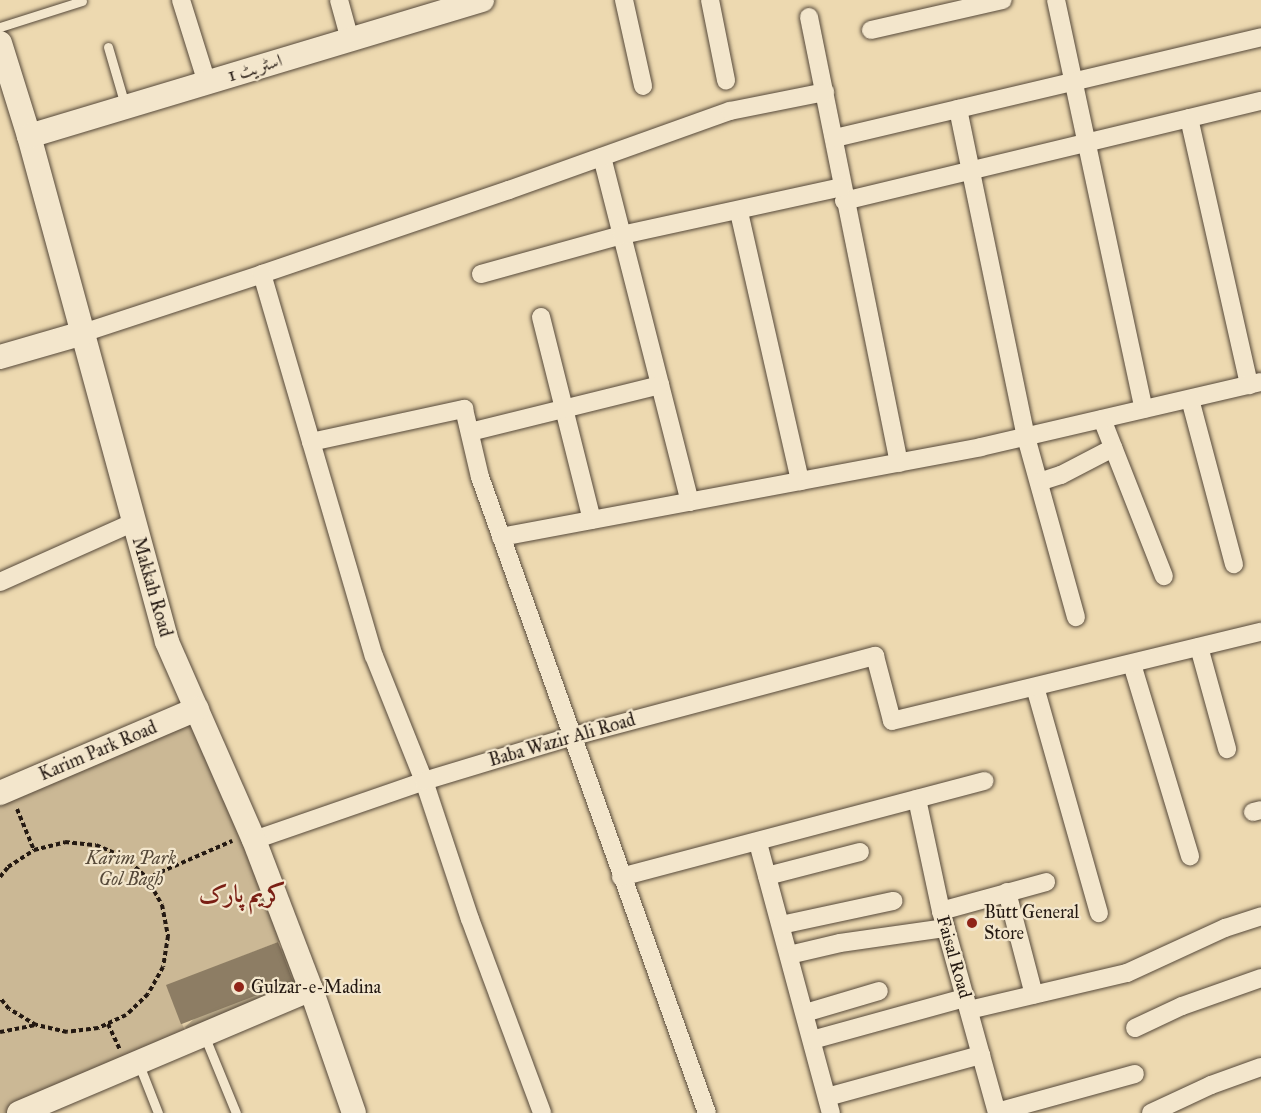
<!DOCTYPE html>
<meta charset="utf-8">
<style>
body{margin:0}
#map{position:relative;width:1261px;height:1113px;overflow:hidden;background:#edd9b0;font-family:"IM FELL Great Primer",Amiri,serif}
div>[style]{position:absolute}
.green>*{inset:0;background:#cbb895}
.shadow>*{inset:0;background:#0003}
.building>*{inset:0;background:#8d7d64;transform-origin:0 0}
.path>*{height:4px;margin-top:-2px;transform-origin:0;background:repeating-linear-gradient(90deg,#241912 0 4.5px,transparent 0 7.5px)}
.roads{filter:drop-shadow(0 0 2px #56493a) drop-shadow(0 0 2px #56493a)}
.lane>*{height:9px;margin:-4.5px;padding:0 4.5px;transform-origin:4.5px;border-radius:4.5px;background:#f3e6cc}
.street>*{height:18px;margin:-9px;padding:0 9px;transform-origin:9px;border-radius:9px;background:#f3e6cc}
.secondary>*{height:24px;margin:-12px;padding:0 12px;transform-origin:12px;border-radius:12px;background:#f3e6cc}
.dots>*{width:16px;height:16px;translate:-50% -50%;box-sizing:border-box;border:3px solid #f3e6cc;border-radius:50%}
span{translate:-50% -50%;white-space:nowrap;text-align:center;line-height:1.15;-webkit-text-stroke:4.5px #f3e6cc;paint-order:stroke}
.street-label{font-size:18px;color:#241912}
.park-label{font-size:18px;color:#564939;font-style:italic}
.poi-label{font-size:18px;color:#241912}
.left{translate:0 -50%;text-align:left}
.district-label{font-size:24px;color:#7a1f14;font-weight:700}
</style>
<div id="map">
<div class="green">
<div style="clip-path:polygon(197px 709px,291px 937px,167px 986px,189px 1041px,20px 1113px,0 1113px,0 793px)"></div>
</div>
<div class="shadow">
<div style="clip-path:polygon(277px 944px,295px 962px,310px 999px,203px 1045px,185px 1027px)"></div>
</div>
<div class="building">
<div style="left:278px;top:942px;width:42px;height:120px;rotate:69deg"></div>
</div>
<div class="path">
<div style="left:17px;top:809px;width:44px;rotate:67.5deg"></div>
<div style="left:0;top:877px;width:13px;rotate:-51deg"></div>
<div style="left:8px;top:867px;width:31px;rotate:-33deg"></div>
<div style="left:34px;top:850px;width:32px;rotate:-14deg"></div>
<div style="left:65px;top:842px;width:31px;rotate:6deg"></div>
<div style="left:96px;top:845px;width:30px;rotate:23deg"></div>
<div style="left:124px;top:857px;width:31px;rotate:42deg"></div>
<div style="left:147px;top:878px;width:31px;rotate:61deg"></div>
<div style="left:162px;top:905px;width:32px;rotate:79deg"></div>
<div style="left:168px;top:936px;width:31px;rotate:99deg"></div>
<div style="left:163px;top:967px;width:31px;rotate:119deg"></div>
<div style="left:148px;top:994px;width:30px;rotate:136deg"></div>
<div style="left:126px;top:1015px;width:31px;rotate:155deg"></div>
<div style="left:98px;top:1028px;width:31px;rotate:173deg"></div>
<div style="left:67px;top:1032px;width:32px;rotate:-167deg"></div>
<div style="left:36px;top:1025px;width:31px;rotate:-149deg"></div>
<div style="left:9px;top:1009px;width:14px;rotate:-129deg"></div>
<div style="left:147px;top:878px;width:93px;rotate:-23.5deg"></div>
<div style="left:108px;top:1024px;width:29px;rotate:65deg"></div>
<div style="left:0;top:1032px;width:36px;rotate:-11deg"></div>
</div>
<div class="roads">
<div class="lane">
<div style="left:0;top:27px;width:86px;rotate:-17.6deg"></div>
<div style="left:108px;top:47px;width:60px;rotate:73.7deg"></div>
<div style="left:204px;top:1035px;width:84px;rotate:67.7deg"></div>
<div style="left:138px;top:1062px;width:55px;rotate:68.6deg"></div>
</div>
<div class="street">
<div style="left:181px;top:0;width:87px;rotate:72.6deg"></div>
<div style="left:339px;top:0;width:41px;rotate:74.6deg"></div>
<div style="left:624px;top:0;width:88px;rotate:77.5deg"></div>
<div style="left:710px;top:0;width:82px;rotate:78.7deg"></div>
<div style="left:1056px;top:0;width:418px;rotate:77.9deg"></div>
<div style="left:809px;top:17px;width:455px;rotate:78.6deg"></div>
<div style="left:871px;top:30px;width:135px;rotate:-12.8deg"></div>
<div style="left:958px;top:109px;width:335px;rotate:78.3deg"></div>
<div style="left:1026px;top:437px;width:187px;rotate:74.5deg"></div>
<div style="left:1189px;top:118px;width:274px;rotate:77.3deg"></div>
<div style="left:835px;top:138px;width:438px;rotate:-13.3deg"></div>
<div style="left:602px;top:157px;width:356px;rotate:75.7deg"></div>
<div style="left:844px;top:201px;width:429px;rotate:-13.5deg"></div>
<div style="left:739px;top:212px;width:276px;rotate:77.2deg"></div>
<div style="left:262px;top:274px;width:261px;rotate:-18.8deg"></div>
<div style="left:509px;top:190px;width:235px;rotate:-19.7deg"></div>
<div style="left:730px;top:111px;width:97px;rotate:-11.3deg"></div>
<div style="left:481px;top:274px;width:146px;rotate:-15.5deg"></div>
<div style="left:622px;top:235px;width:225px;rotate:-12.3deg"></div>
<div style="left:541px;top:317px;width:209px;rotate:75.9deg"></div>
<div style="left:83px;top:333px;width:188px;rotate:-18.2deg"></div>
<div style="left:262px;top:274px;width:398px;rotate:73.7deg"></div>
<div style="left:374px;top:656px;width:135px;rotate:68.2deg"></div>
<div style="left:424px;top:781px;width:145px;rotate:71.6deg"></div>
<div style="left:470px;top:919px;width:207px;rotate:69.6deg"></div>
<div style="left:1190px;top:399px;width:171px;rotate:75.1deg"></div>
<div style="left:1102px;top:419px;width:169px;rotate:68.5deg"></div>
<div style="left:470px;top:432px;width:196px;rotate:-13.9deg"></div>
<div style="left:311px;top:442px;width:157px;rotate:-12.2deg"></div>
<div style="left:464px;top:409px;width:70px;rotate:76.8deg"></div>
<div style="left:480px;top:477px;width:675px;rotate:70.36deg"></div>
<div style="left:1039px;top:482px;width:23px;rotate:-18deg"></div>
<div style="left:1061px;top:475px;width:59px;rotate:-27.4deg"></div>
<div style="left:501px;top:537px;width:488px;rotate:-10.6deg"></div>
<div style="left:981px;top:447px;width:287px;rotate:-13.1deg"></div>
<div style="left:0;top:582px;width:147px;rotate:-24.1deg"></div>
<div style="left:1199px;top:647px;width:106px;rotate:74.6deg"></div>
<div style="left:1132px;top:664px;width:201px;rotate:73.2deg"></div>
<div style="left:1035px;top:687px;width:235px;rotate:74.2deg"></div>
<div style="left:917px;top:799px;width:115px;rotate:77.9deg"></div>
<div style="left:941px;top:911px;width:210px;rotate:74.5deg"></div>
<div style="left:1253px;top:812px;width:8px;rotate:-14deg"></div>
<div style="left:254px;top:840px;width:180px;rotate:-19.1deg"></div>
<div style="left:424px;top:781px;width:152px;rotate:-16.8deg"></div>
<div style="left:570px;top:737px;width:316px;rotate:-14.9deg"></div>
<div style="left:875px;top:656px;width:67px;rotate:75.3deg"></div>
<div style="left:892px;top:721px;width:380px;rotate:-13.6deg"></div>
<div style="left:758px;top:843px;width:280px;rotate:74.9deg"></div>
<div style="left:767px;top:876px;width:96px;rotate:-14.5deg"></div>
<div style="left:621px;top:877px;width:376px;rotate:-14.8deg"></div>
<div style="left:1007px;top:892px;width:106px;rotate:75.3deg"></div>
<div style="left:941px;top:911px;width:109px;rotate:-15.4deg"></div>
<div style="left:781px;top:925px;width:115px;rotate:-12.1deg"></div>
<div style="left:789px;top:955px;width:52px;rotate:-13.2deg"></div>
<div style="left:840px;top:943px;width:107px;rotate:-8.1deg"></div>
<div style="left:969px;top:1010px;width:162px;rotate:-13.2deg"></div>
<div style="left:1127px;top:973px;width:108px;rotate:-24.7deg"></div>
<div style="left:1225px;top:928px;width:38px;rotate:-18deg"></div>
<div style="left:805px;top:1013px;width:77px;rotate:-16.6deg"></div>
<div style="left:1135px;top:1028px;width:52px;rotate:-25.1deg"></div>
<div style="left:1182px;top:1006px;width:84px;rotate:-19.5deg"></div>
<div style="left:812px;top:1040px;width:159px;rotate:-15.4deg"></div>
<div style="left:827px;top:1097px;width:160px;rotate:-15.3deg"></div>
<div style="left:997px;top:1112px;width:143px;rotate:-15.4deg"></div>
<div style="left:1151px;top:1113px;width:66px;rotate:-25deg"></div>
<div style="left:1211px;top:1085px;width:53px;rotate:-19.8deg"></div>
</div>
<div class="secondary">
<div style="left:0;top:43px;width:97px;rotate:72.7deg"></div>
<div style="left:29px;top:136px;width:524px;rotate:74.74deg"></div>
<div style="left:167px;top:642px;width:216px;rotate:66.3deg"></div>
<div style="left:254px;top:840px;width:160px;rotate:69.1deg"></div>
<div style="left:311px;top:989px;width:131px;rotate:70.9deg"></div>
<div style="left:29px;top:136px;width:473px;rotate:-16.7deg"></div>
<div style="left:0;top:357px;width:86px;rotate:-16.1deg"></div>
<div style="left:0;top:793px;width:214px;rotate:-23.1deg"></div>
<div style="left:19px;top:1113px;width:317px;rotate:-23deg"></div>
</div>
</div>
<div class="dots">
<div style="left:972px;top:923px;background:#8f2418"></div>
<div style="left:239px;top:987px;background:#8f2418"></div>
</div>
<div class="street-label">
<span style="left:255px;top:68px;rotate:-17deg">اسٹریٹ 1</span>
<span style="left:152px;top:587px;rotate:74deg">Makkah Road</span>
<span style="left:562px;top:740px;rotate:-16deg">Baba Wazir Ali Road</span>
<span style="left:98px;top:751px;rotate:-23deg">Karim Park Road</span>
<span style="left:954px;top:957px;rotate:74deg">Faisal Road</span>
</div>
<div class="park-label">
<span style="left:131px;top:869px">Karim Park<br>Gol Bagh</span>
</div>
<div class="poi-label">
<span class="left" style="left:984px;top:923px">Butt General<br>Store</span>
<span class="left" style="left:251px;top:987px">Gulzar-e-Madina</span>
</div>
<div class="district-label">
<span style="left:242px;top:895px">کریم پارک</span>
</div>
</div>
